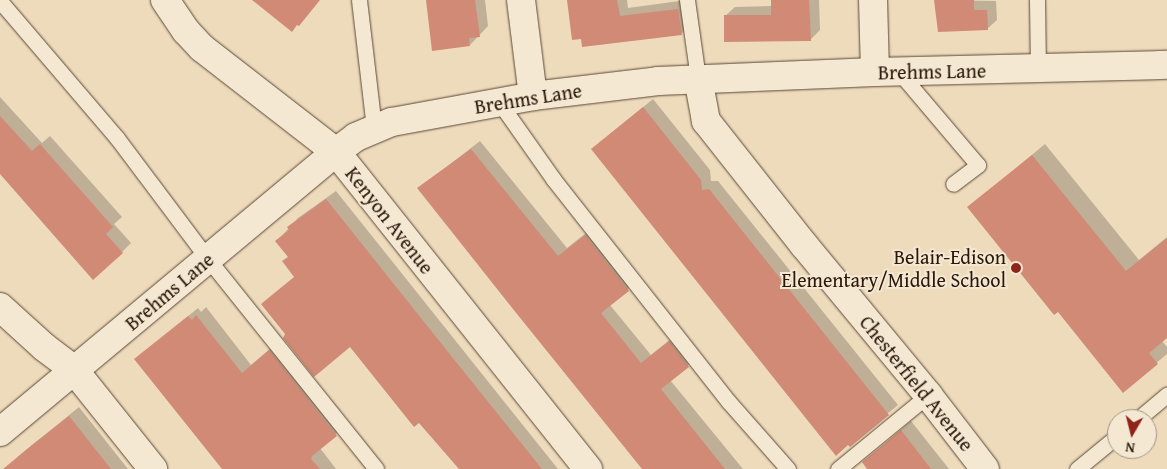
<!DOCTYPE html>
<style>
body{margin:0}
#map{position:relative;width:1167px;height:469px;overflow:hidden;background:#eedbbc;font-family:"Gentium Book Plus",serif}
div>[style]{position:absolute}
.shadow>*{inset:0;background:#0003}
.building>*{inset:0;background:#d18a75}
.roads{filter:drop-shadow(0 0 1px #5b4836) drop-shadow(0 0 1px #5b4836)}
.lane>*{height:15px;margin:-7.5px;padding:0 7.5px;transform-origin:7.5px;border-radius:7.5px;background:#f4e8d3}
.street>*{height:28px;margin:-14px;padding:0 14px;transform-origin:14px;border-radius:14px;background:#f4e8d3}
.dots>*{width:14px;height:14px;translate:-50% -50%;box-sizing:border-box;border:2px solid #f4e8d3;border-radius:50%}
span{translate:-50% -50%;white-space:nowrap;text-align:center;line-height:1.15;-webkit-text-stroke:4px #f4e8d3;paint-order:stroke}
.street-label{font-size:20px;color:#2a170a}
.poi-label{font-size:20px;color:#2a170a}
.right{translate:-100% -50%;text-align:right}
.north{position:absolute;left:1107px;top:409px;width:50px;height:50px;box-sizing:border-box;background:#f4e8d3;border:1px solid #a39483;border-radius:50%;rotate:188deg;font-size:14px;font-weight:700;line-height:20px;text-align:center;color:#2a170a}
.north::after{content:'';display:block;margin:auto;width:18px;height:22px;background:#8f2418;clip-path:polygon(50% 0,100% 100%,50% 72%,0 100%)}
</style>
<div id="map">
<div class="shadow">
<div style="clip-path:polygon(427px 0,485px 0,488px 26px,470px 45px)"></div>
<div style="clip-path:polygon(568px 0,627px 0,628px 8px,687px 0,690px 25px,681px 34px,584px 46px)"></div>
<div style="clip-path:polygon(772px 0,819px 0,820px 30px,811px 39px,725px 16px,735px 7px,772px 6px)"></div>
<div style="clip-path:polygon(935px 0,996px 1px,997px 20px,987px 29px,939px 31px)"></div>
<div style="clip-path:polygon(0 97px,42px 143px,50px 136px,122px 217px,114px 224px,131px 243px,122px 252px,0 173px)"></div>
<div style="clip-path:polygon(653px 99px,710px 170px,711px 181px,718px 181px,898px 405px,850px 445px,592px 149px)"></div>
<div style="clip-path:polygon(480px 141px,567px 248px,595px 226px,637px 281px,610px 305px,651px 355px,678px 333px,698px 357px,670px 380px,743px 469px,644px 469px,419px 188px)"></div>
<div style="clip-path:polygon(1045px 144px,1139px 260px,1167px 237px,1167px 336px,1162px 341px,1167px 347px,1167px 354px,1123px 391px,1058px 311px,969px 207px)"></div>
<div style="clip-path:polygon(336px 191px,558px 469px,459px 469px,434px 438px,350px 345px,295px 276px,284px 261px,289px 256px,277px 241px,298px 218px)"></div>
<div style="clip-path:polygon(206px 307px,251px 365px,278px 342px,345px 426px,320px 448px,336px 469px,224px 469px,136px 359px,198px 308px,201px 312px)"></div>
<div style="clip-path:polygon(79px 407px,128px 469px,15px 469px,11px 464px,20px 455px)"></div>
<div style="clip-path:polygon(911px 421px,949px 469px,869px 469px,863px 462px)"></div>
</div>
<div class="building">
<div style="clip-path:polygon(252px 0,320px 0,299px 26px,297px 25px,292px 32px)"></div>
<div style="clip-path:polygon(426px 0,475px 0,480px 37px,469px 38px,470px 46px,432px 51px)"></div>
<div style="clip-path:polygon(567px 0,617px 0,620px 16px,678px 9px,682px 35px,582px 47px,581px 39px,572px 40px)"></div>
<div style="clip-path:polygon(771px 0,809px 0,811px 41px,724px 42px,724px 15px,771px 15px)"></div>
<div style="clip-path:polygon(934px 0,974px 0,974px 10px,987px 10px,988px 30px,938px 32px)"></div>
<div style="clip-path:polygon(643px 107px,701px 180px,702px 190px,709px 189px,889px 415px,850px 447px,848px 445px,836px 456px,591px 149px)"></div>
<div style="clip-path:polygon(0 116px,32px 151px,40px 144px,113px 227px,106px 234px,123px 253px,93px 280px,0 174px)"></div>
<div style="clip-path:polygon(471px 149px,558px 256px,585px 235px,629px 291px,601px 313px,641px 363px,669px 341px,689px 367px,661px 389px,725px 469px,642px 469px,517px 314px,417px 188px)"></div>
<div style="clip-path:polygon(1032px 155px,1126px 271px,1167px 238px,1167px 338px,1149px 353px,1158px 364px,1123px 393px,1058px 312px,1054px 315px,967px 207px)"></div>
<div style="clip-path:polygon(326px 199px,448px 352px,542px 469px,459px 469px,419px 423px,414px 427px,350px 347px,314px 377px,283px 338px,285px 334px,261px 304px,294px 277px,282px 261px,288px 257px,275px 241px,289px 230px,287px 227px)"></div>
<div style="clip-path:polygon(196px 315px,242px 373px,269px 350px,337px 436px,312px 456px,311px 459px,320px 469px,222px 469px,134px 359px,188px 316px,192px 320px)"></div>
<div style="clip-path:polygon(69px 416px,111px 469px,3px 469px,32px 445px)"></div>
<div style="clip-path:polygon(901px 430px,931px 469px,867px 469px,862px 462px)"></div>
</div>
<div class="roads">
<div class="lane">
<div style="left:359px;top:0;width:129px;rotate:83.3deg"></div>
<div style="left:687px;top:0;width:79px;rotate:82deg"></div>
<div style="left:1037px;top:0;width:68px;rotate:89.2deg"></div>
<div style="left:0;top:1px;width:180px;rotate:49.5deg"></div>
<div style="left:117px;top:138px;width:151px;rotate:53.1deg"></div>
<div style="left:208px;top:259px;width:269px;rotate:51.3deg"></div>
<div style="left:899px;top:72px;width:122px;rotate:49.7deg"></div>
<div style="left:978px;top:165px;width:31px;rotate:143deg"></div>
<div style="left:499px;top:102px;width:95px;rotate:54.8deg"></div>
<div style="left:554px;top:180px;width:281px;rotate:51.8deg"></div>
<div style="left:728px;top:401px;width:91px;rotate:48.6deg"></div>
<div style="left:1138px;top:419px;width:38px;rotate:-40deg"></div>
<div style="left:838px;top:469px;width:117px;rotate:-39.4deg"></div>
<div style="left:1077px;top:469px;width:52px;rotate:-39.5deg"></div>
</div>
<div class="street">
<div style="left:165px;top:0;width:37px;rotate:56deg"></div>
<div style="left:186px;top:31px;width:23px;rotate:47deg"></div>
<div style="left:202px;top:48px;width:170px;rotate:37.8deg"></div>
<div style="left:336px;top:152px;width:405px;rotate:51.5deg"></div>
<div style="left:521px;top:0;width:97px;rotate:82.9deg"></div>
<div style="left:873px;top:0;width:72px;rotate:88.4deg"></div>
<div style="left:698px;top:78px;width:44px;rotate:79.5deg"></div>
<div style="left:706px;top:121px;width:158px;rotate:51.7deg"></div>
<div style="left:804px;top:245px;width:195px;rotate:50.4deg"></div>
<div style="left:928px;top:395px;width:93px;rotate:52.4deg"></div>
<div style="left:0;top:307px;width:59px;rotate:42.3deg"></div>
<div style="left:44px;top:347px;width:38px;rotate:37deg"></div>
<div style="left:74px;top:370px;width:127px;rotate:51.4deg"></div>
<div style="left:0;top:432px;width:437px;rotate:-39.8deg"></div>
<div style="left:336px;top:152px;width:25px;rotate:-37deg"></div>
<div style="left:356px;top:137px;width:39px;rotate:-23deg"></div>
<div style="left:392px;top:122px;width:143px;rotate:-10.4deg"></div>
<div style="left:533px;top:96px;width:126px;rotate:-6.8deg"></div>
<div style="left:658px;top:81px;width:217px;rotate:-2.4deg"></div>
<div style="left:875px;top:72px;width:292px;rotate:-1.4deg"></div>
</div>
</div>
<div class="dots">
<div style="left:1016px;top:268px;background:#8f2418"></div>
</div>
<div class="street-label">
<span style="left:932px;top:71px;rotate:-1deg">Brehms Lane</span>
<span style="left:528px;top:98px;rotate:-9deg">Brehms Lane</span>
<span style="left:390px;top:220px;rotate:52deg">Kenyon Avenue</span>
<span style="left:169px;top:291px;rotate:-40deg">Brehms Lane</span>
<span style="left:917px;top:383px;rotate:51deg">Chesterfield Avenue</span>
</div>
<div class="poi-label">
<span class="right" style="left:1006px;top:268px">Belair-Edison<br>Elementary/Middle School</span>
</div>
<div class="north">N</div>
</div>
